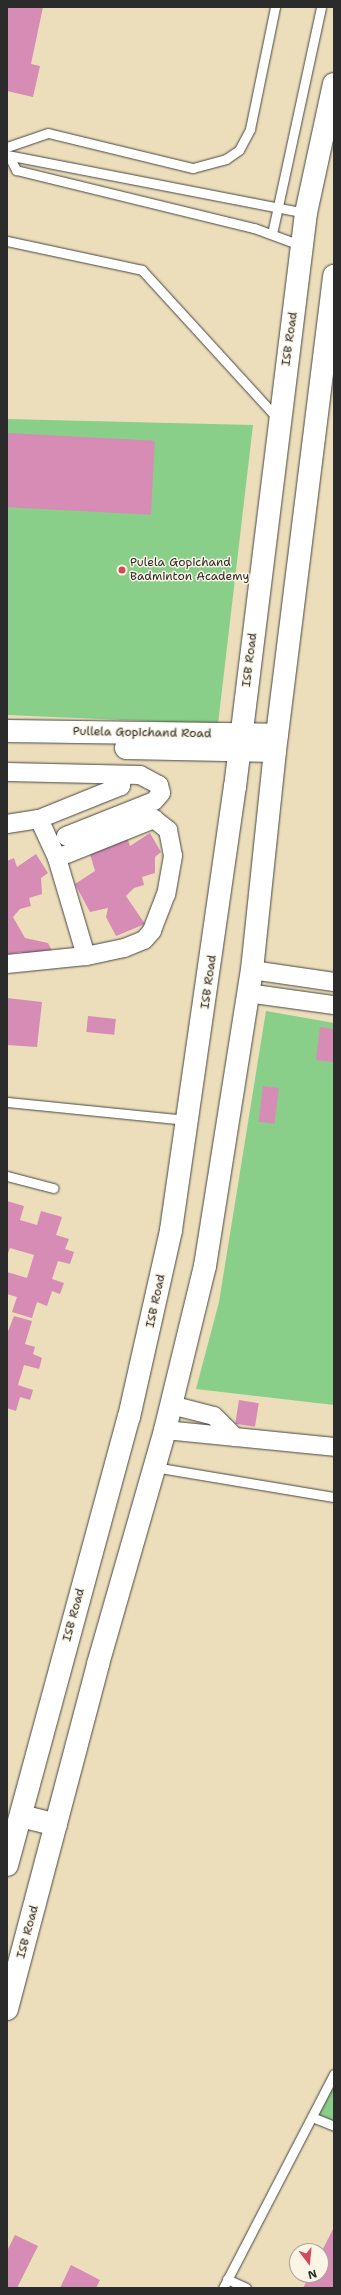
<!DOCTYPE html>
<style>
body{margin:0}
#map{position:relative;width:341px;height:2295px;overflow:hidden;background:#ecdebb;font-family:"Shantell Sans",sans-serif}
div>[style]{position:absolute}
.green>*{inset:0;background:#89cf8a}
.building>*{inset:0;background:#d68cb5;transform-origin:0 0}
.roads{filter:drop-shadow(0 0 1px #484641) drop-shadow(0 0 1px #484641)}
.lane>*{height:9px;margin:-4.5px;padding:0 4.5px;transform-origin:4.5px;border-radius:4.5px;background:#fff}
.street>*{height:18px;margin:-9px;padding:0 9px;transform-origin:9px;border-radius:9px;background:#fff}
.secondary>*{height:22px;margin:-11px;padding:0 11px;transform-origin:11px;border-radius:11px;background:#fff}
.dots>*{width:11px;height:11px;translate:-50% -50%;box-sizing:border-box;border:2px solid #fcf5e5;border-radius:50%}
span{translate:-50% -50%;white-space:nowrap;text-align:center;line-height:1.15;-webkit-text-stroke:3px #fcf5e5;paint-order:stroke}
.street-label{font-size:12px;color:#2b2b2b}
.poi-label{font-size:12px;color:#2b2b2b}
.left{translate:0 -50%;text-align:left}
.frame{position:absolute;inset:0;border:8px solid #2b2b2b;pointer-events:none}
.north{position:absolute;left:289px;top:2243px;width:40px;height:40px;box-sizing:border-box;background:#fcf5e5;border:1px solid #a8a49b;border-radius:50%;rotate:164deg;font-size:11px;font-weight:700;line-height:16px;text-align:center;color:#2b2b2b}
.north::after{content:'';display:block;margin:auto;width:14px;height:18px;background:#d1495b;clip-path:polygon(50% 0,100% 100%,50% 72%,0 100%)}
</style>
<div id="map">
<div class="green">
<div style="clip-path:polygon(7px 419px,253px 425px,218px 724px,7px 715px)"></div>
<div style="clip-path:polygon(266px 1011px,334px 1023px,334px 1405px,196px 1389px,219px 1302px)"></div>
<div style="clip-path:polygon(334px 2074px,334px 2126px,312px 2117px)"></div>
</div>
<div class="building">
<div style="clip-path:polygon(7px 7px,43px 7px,31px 64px,40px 66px,33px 97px,7px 91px)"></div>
<div style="left:7px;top:433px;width:148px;height:74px;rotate:3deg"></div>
<div style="clip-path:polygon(150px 833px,161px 852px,155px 857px,155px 873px,142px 877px,144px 885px,134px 888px,126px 896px,145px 924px,116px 936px,106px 917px,108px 908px,90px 912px,75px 884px,95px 871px,90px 854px,127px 837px,130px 846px)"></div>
<div style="clip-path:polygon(36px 854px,48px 873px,41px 878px,42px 894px,29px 898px,31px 906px,20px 909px,13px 917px,25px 938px,48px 943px,53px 953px,38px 957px,20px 952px,7px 955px,7px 861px,14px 858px,17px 867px)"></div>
<div style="clip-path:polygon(7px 998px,42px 1002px,37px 1047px,7px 1045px)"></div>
<div style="left:88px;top:1016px;width:28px;height:16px;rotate:6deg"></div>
<div style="clip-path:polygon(320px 1027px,334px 1029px,334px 1062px,316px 1060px)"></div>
<div style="left:263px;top:1086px;width:16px;height:36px;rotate:7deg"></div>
<div style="clip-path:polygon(7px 1201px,24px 1206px,20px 1220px,37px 1225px,41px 1211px,62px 1217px,56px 1235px,69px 1239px,65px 1249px,74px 1252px,70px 1264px,58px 1261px,52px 1279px,64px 1283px,60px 1294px,52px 1291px,47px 1306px,37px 1302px,32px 1318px,12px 1312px,17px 1297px,7px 1294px,7px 1272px,27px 1278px,34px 1255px,10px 1248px,7px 1256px)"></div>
<div style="clip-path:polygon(14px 1316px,32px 1321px,25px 1344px,35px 1347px,33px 1354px,42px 1358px,39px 1369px,24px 1365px,18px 1385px,33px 1390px,30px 1400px,20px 1397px,16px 1411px,7px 1408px,7px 1334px)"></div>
<div style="left:239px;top:1400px;width:20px;height:24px;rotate:9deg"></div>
<div style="clip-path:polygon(334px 2227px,334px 2288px,303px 2288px,310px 2275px,321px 2275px,321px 2253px)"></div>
<div style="clip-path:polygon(15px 2235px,38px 2246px,17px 2288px,7px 2288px,7px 2251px)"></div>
<div style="clip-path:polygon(71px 2265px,100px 2280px,96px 2288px,60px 2288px)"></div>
</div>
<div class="roads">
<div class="lane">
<div style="left:7px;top:147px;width:43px;rotate:-18.9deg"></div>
<div style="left:48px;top:133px;width:149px;rotate:13.6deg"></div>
<div style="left:193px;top:168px;width:34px;rotate:-15deg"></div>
<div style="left:226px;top:159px;width:16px;rotate:-35deg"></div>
<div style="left:239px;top:150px;width:24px;rotate:-62deg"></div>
<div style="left:250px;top:129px;width:125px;rotate:-78.4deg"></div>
<div style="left:7px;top:155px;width:305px;rotate:11deg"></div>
<div style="left:9px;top:156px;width:16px;rotate:63deg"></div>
<div style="left:16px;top:170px;width:245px;rotate:13.7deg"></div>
<div style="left:254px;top:228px;width:52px;rotate:20.2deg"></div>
<div style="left:272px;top:234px;width:232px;rotate:-77.8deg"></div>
<div style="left:7px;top:241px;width:138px;rotate:12.1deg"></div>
<div style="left:142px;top:270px;width:202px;rotate:47.6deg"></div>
<div style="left:7px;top:1102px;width:181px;rotate:5.7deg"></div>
<div style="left:7px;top:1176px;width:48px;rotate:14.6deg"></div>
<div style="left:154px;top:1467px;width:182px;rotate:9.5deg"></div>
<div style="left:312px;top:2117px;width:24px;rotate:22deg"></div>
<div style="left:227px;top:2279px;width:21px;rotate:25deg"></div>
<div style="left:223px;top:2288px;width:241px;rotate:-62.6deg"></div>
</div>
<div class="street">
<div style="left:7px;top:772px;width:133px;rotate:1.3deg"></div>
<div style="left:140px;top:775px;width:21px;rotate:28deg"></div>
<div style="left:159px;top:785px;width:8px;rotate:76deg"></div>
<div style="left:161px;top:793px;width:11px;rotate:131deg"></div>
<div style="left:154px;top:801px;width:95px;rotate:158.3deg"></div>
<div style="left:39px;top:819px;width:88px;rotate:-21.9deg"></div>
<div style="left:121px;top:786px;width:11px;rotate:-85deg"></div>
<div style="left:154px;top:819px;width:18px;rotate:38deg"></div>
<div style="left:168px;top:830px;width:26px;rotate:79deg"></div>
<div style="left:173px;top:856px;width:39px;rotate:100deg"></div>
<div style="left:166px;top:894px;width:40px;rotate:111deg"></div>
<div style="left:152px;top:931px;width:12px;rotate:132deg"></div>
<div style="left:144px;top:940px;width:22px;rotate:158deg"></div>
<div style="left:124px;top:948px;width:39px;rotate:168deg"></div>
<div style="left:86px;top:956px;width:102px;rotate:-106.5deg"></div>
<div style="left:57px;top:858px;width:105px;rotate:-21.9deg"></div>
<div style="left:7px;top:824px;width:32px;rotate:-9deg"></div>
<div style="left:39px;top:819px;width:43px;rotate:65.2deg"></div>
<div style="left:7px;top:964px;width:79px;rotate:-5.8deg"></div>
<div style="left:252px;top:970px;width:83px;rotate:8.3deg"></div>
<div style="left:247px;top:993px;width:88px;rotate:7.9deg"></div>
<div style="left:171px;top:1405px;width:44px;rotate:14.3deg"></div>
<div style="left:214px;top:1416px;width:30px;rotate:45deg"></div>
<div style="left:165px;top:1430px;width:170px;rotate:5.7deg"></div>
</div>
<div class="secondary">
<div style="left:7px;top:731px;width:270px;rotate:0.8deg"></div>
<div style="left:126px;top:748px;width:149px;rotate:1.2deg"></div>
<div style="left:21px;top:1816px;width:36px;rotate:14deg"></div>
<div style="left:7px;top:1865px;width:464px;rotate:-74.8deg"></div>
<div style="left:129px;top:1417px;width:192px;rotate:-77.3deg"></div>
<div style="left:171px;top:1230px;width:448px;rotate:-81.8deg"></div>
<div style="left:235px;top:787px;width:578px;rotate:-82.95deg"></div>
<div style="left:306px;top:213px;width:132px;rotate:-77.8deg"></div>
<div style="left:7px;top:2009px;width:357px;rotate:-75.2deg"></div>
<div style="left:98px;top:1664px;width:243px;rotate:-74deg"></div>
<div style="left:165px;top:1430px;width:169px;rotate:-76.3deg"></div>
<div style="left:205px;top:1266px;width:300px;rotate:-81deg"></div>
<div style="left:252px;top:970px;width:220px;rotate:-84deg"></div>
<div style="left:275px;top:751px;width:479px;rotate:-82.9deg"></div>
</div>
</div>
<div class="dots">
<div style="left:122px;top:570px;background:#d1495b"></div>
</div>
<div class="street-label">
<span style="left:290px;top:339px;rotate:-82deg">ISB Road</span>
<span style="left:250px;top:660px;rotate:-83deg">ISB Road</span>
<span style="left:142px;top:733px;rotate:1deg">Pullela Gopichand Road</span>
<span style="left:209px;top:982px;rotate:-82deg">ISB Road</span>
<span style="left:156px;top:1301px;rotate:-78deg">ISB Road</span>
<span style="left:74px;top:1615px;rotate:-75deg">ISB Road</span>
<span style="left:28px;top:1932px;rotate:-75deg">ISB Road</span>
</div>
<div class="poi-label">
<span class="left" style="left:130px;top:570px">Pulela Gopichand<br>Badminton Academy</span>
</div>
<div class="frame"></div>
<div class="north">N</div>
</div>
